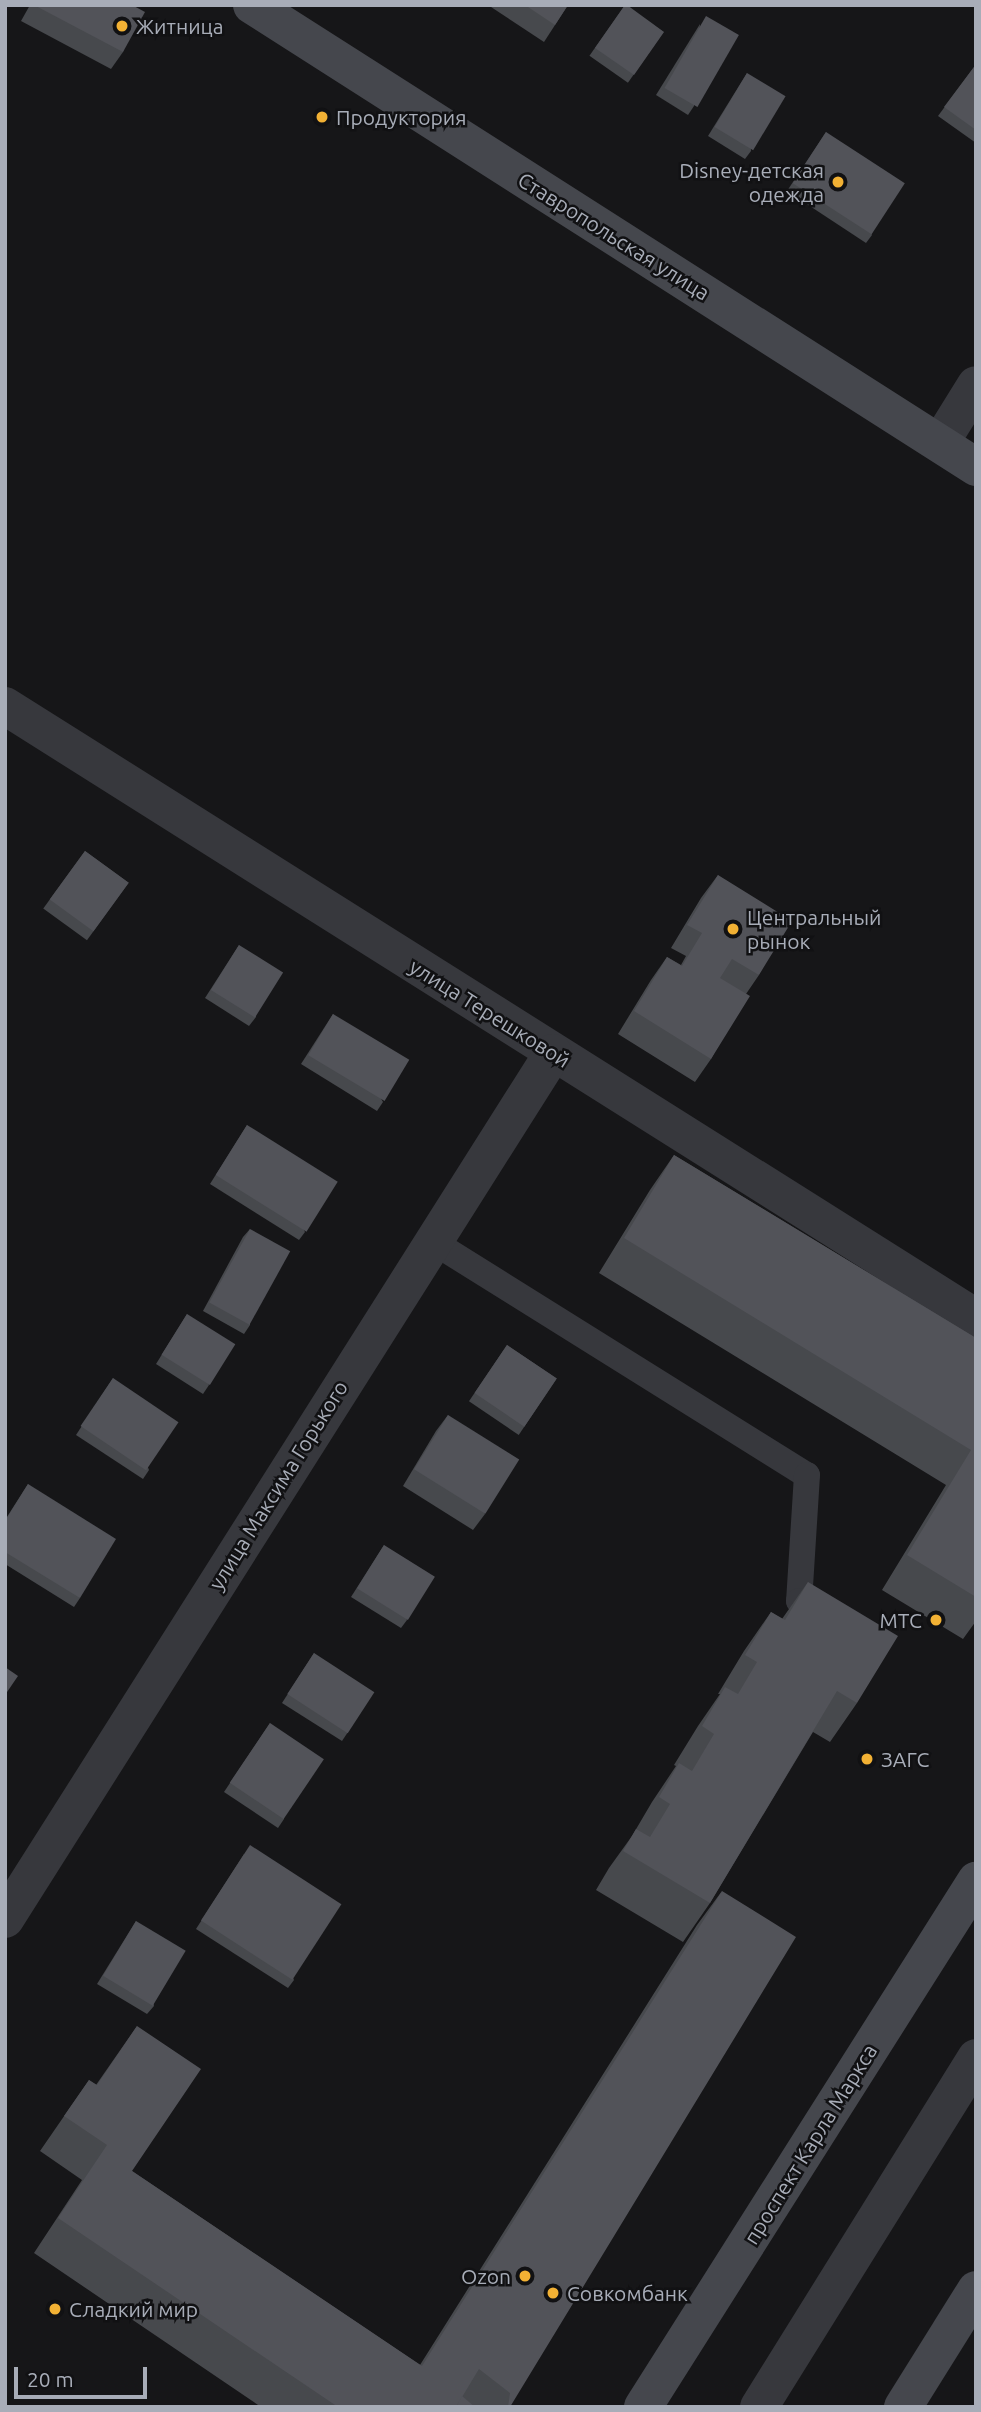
<!DOCTYPE html>
<meta charset="utf-8">
<style>
body{margin:0}
#map{position:relative;width:981px;height:2412px;overflow:hidden;background:#161618;font-family:Ubuntu,sans-serif}
div>[style]{position:absolute}
.lane>*{height:26px;margin:-13px;padding:0 13px;transform-origin:13px;border-radius:13px;background:#37383d}
.street>*{height:38px;margin:-19px;padding:0 19px;transform-origin:19px;border-radius:19px;background:#37383d}
.secondary>*{height:38px;margin:-19px;padding:0 19px;transform-origin:19px;border-radius:19px;background:#45474d}
.wall>*{inset:0;background:#47494d;transform-origin:0 0}
.building>*{inset:0;background:#525359;transform-origin:0 0}
.dots>*{width:19px;height:19px;translate:-50% -50%;box-sizing:border-box;border:4px solid #111113;border-radius:50%}
span{translate:-50% -50%;white-space:nowrap;text-align:center;line-height:1.15;-webkit-text-stroke:5px #111113;paint-order:stroke}
.poi-label{font-size:21px;color:#a8adb8}
.left{translate:0 -50%;text-align:left}
.right{translate:-100% -50%;text-align:right}
.street-label{font-size:21px;color:#a8adb8}
.frame{position:absolute;inset:0;border:7px solid #a8adb8;pointer-events:none}
.scale{position:absolute;left:14px;top:2367px;width:133px;height:32px;box-sizing:border-box;border:4px solid #a8adb8;border-top:0;padding-left:9px;font-size:21px;line-height:24px;white-space:nowrap;color:#a8adb8;-webkit-text-stroke:5px #111113;paint-order:stroke}
</style>
<div id="map">
<div class="lane">
<div style="left:432px;top:1241px;width:442px;rotate:32deg"></div>
<div style="left:807px;top:1475px;width:126px;rotate:93.6deg"></div>
<div style="left:799px;top:1601px;width:29px;rotate:35deg"></div>
</div>
<div class="street">
<div style="left:940px;top:443px;width:68px;rotate:-58.2deg"></div>
<div style="left:5px;top:706px;width:1148px;rotate:32.22deg"></div>
<div style="left:5px;top:1919px;width:1025px;rotate:-57.67deg"></div>
<div style="left:759px;top:2407px;width:411px;rotate:-58.1deg"></div>
</div>
<div class="secondary">
<div style="left:252px;top:5px;width:859px;rotate:32.54deg"></div>
<div style="left:643px;top:2407px;width:623px;rotate:-57.66deg"></div>
<div style="left:903px;top:2407px;width:138px;rotate:-58deg"></div>
</div>
<div class="wall">
<div style="clip-path:polygon(30px 5px,132px 5px,123px 52px,111px 69px,21px 21px)"></div>
<div style="clip-path:polygon(488px 5px,568px 5px,544px 42px)"></div>
<div style="left:625px;top:5px;width:47px;height:62px;rotate:35deg"></div>
<div style="clip-path:polygon(700px 24px,694px 106px,688px 115px,656px 95px)"></div>
<div style="clip-path:polygon(974px 67px,976px 68px,976px 143px,938px 116px)"></div>
<div style="clip-path:polygon(747px 73px,751px 151px,745px 159px,708px 136px)"></div>
<div style="clip-path:polygon(826px 132px,872px 235px,866px 243px,787px 191px)"></div>
<div style="left:85px;top:851px;width:54px;height:71px;rotate:36deg"></div>
<div style="clip-path:polygon(718px 875px,759px 975px,746px 994px,711px 1059px,695px 1082px,618px 1034px,651px 980px,667px 957px,681px 965px,686px 956px,671px 948px,701px 898px)"></div>
<div style="clip-path:polygon(239px 945px,256px 1017px,249px 1026px,205px 998px)"></div>
<div style="clip-path:polygon(333px 1014px,383px 1102px,377px 1111px,301px 1064px)"></div>
<div style="clip-path:polygon(247px 1125px,305px 1232px,299px 1240px,210px 1184px)"></div>
<div style="clip-path:polygon(674px 1155px,976px 1338px,976px 1621px,963px 1639px,882px 1590px,946px 1485px,599px 1273px,650px 1190px)"></div>
<div style="clip-path:polygon(250px 1229px,250px 1325px,244px 1334px,203px 1311px,243px 1237px)"></div>
<div style="clip-path:polygon(187px 1314px,209px 1385px,203px 1394px,156px 1364px)"></div>
<div style="left:507px;top:1345px;width:60px;height:68px;rotate:34deg"></div>
<div style="clip-path:polygon(113px 1378px,149px 1470px,143px 1479px,76px 1435px)"></div>
<div style="clip-path:polygon(448px 1415px,485px 1514px,473px 1530px,403px 1486px,436px 1431px)"></div>
<div style="clip-path:polygon(28px 1484px,80px 1598px,74px 1607px,5px 1564px,5px 1520px)"></div>
<div style="clip-path:polygon(384px 1545px,407px 1620px,401px 1628px,351px 1597px)"></div>
<div style="clip-path:polygon(808px 1582px,857px 1703px,830px 1742px,813px 1732px,710px 1903px,683px 1942px,596px 1890px,609px 1868px,632px 1836px,652px 1802px,676px 1766px,674px 1765px,698px 1726px,720px 1694px,718px 1694px,744px 1651px,771px 1612px,782px 1619px)"></div>
<div style="clip-path:polygon(314px 1653px,348px 1732px,342px 1741px,282px 1703px)"></div>
<div style="clip-path:polygon(270px 1723px,284px 1819px,278px 1828px,224px 1792px)"></div>
<div style="clip-path:polygon(244px 1854px,294px 1980px,288px 1988px,196px 1929px)"></div>
<div style="clip-path:polygon(722px 1891px,510px 2407px,261px 2407px,34px 2253px,82px 2180px,40px 2151px,89px 2080px,96px 2085px,137px 2026px,132px 2171px,420px 2365px,697px 1925px)"></div>
<div style="clip-path:polygon(136px 1921px,154px 2006px,147px 2014px,97px 1984px)"></div>
</div>
<div class="building">
<div style="clip-path:polygon(34px 5px,132px 5px,145px 12px,123px 52px)"></div>
<div style="clip-path:polygon(525px 5px,568px 5px,555px 25px)"></div>
<div style="clip-path:polygon(625px 5px,627px 5px,664px 32px,634px 75px,595px 48px)"></div>
<div style="left:706px;top:16px;width:38px;height:83px;rotate:30deg"></div>
<div style="clip-path:polygon(974px 67px,976px 68px,976px 130px,944px 107px)"></div>
<div style="left:747px;top:73px;width:45px;height:63px;rotate:31deg"></div>
<div style="left:826px;top:132px;width:94px;height:61px;rotate:33deg"></div>
<div style="left:85px;top:851px;width:54px;height:60px;rotate:36deg"></div>
<div style="clip-path:polygon(718px 875px,792px 921px,759px 975px,732px 959px,720px 978px,750px 996px,711px 1059px,634px 1011px,667px 957px,682px 966px,702px 933px,687px 925px)"></div>
<div style="left:239px;top:945px;width:52px;height:53px;rotate:32deg"></div>
<div style="left:333px;top:1014px;width:89px;height:48px;rotate:31deg"></div>
<div style="left:247px;top:1125px;width:107px;height:59px;rotate:32deg"></div>
<div style="clip-path:polygon(674px 1155px,976px 1338px,976px 1597px,907px 1555px,971px 1450px,624px 1238px)"></div>
<div style="left:250px;top:1229px;width:46px;height:84px;rotate:29deg"></div>
<div style="left:187px;top:1314px;width:57px;height:48px;rotate:32deg"></div>
<div style="left:507px;top:1345px;width:60px;height:58px;rotate:34deg"></div>
<div style="left:113px;top:1378px;width:79px;height:58px;rotate:34deg"></div>
<div style="left:448px;top:1415px;width:84px;height:64px;rotate:32deg"></div>
<div style="clip-path:polygon(28px 1484px,116px 1539px,80px 1598px,5px 1552px,5px 1521px)"></div>
<div style="left:384px;top:1545px;width:60px;height:51px;rotate:32deg"></div>
<div style="clip-path:polygon(808px 1582px,898px 1636px,857px 1703px,837px 1691px,710px 1903px,623px 1851px,636px 1829px,650px 1837px,670px 1804px,659px 1797px,679px 1763px,692px 1771px,714px 1734px,702px 1726px,725px 1687px,738px 1694px,757px 1662px,745px 1655px,771px 1612px,785px 1620px)"></div>
<div style="left:314px;top:1653px;width:72px;height:49px;rotate:33deg"></div>
<div style="clip-path:polygon(5px 1667px,18px 1676px,5px 1695px)"></div>
<div style="left:270px;top:1723px;width:65px;height:72px;rotate:34deg"></div>
<div style="left:250px;top:1845px;width:109px;height:90px;rotate:33deg"></div>
<div style="clip-path:polygon(722px 1891px,796px 1937px,510px 2407px,508px 2407px,510px 2393px,479px 2369px,456px 2407px,338px 2407px,58px 2218px,107px 2145px,64px 2116px,89px 2080px,97px 2085px,137px 2026px,201px 2069px,132px 2171px,422px 2366px)"></div>
<div style="left:136px;top:1921px;width:58px;height:64px;rotate:31deg"></div>
<div style="clip-path:polygon(462px 2396px,475px 2407px,456px 2407px)"></div>
</div>
<div class="dots">
<div style="left:122px;top:26px;background:#f2b134"></div>
<div style="left:322px;top:117px;background:#f2b134"></div>
<div style="left:838px;top:182px;background:#f2b134"></div>
<div style="left:733px;top:929px;background:#f2b134"></div>
<div style="left:936px;top:1620px;background:#f2b134"></div>
<div style="left:867px;top:1759px;background:#f2b134"></div>
<div style="left:525px;top:2276px;background:#f2b134"></div>
<div style="left:553px;top:2293px;background:#f2b134"></div>
<div style="left:55px;top:2309px;background:#f2b134"></div>
</div>
<div class="poi-label">
<span class="left" style="left:136px;top:26px">Житница</span>
<span class="left" style="left:336px;top:117px">Продуктория</span>
<span class="right" style="left:824px;top:182px">Disney-детская<br>одежда</span>
<span class="left" style="left:747px;top:929px">Центральный<br>рынок</span>
<span class="right" style="left:922px;top:1620px">МТС</span>
<span class="left" style="left:881px;top:1759px">ЗАГС</span>
<span class="right" style="left:511px;top:2276px">Ozon</span>
<span class="left" style="left:567px;top:2293px">Совкомбанк</span>
<span class="left" style="left:69px;top:2309px">Сладкий мир</span>
</div>
<div class="street-label">
<span style="left:614px;top:236px;rotate:32deg">Ставропольская улица</span>
<span style="left:490px;top:1013px;rotate:32deg">улица Терешковой</span>
<span style="left:278px;top:1485px;rotate:-58deg">улица Максима Горького</span>
<span style="left:810px;top:2144px;rotate:-58deg">проспект Карла Маркса</span>
</div>
<div class="frame"></div>
<div class="scale">20 m</div>
</div>
